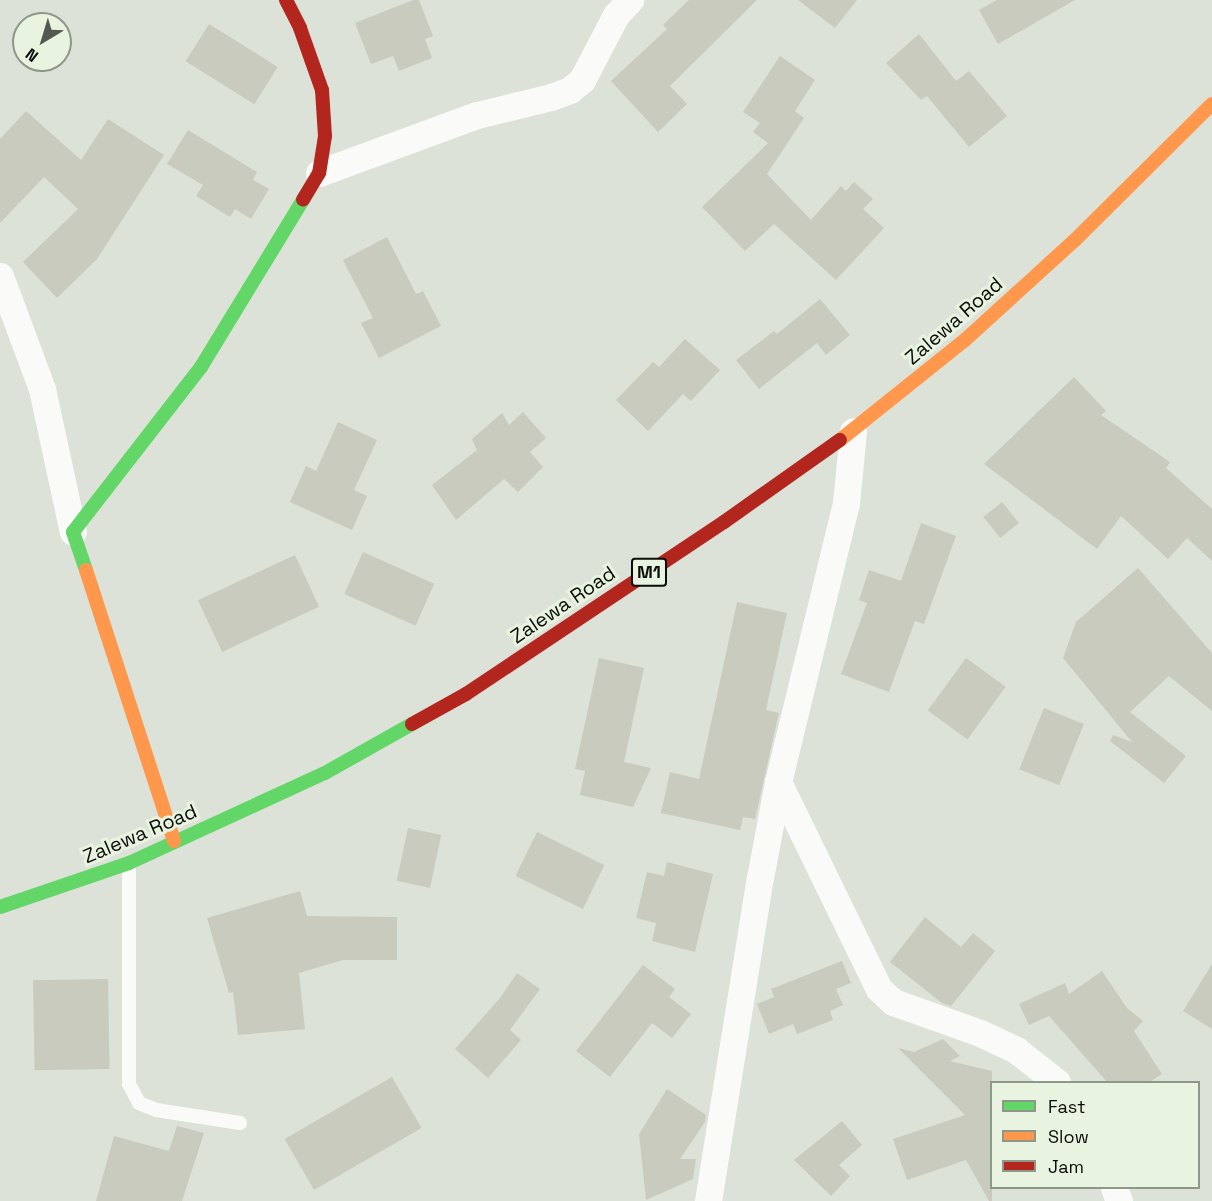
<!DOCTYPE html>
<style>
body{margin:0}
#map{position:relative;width:1212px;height:1201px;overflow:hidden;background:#dce2d7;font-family:"Space Grotesk",sans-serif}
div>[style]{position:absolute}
.building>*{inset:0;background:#c9cbbf;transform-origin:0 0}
.lane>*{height:14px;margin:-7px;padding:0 7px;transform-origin:7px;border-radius:7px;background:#fafbf9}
.street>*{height:27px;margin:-13.5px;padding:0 13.5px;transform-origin:13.5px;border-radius:13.5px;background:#fafbf9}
.fast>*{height:14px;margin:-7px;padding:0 7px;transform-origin:7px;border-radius:7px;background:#63d668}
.slow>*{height:14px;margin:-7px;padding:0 7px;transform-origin:7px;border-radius:7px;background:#ff974d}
.jam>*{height:14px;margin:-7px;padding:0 7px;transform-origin:7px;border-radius:7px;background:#b3261e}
span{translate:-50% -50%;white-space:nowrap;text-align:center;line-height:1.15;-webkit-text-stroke:6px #e8f3e0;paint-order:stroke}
.shield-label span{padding:2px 4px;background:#e8f3e0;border:2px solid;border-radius:4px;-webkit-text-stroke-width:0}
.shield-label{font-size:18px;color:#0a0e08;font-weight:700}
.street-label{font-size:20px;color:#0a0e08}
.legend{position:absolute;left:990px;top:1081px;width:210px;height:108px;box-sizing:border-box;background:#e8f3e0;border:2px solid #8f978a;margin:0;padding:8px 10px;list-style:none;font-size:18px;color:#0a0e08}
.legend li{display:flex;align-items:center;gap:12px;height:30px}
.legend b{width:30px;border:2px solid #8f978a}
.north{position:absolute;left:12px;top:12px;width:60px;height:60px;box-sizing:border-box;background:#e8f3e0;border:2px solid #8f978a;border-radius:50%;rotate:218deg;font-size:16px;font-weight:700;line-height:24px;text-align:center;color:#0a0e08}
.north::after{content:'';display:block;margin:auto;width:21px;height:27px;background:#545850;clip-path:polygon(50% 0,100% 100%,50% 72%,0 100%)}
</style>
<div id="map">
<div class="building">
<div style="clip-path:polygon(413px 0,419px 0,433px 36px,425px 39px,432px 58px,399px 71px,393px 56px,371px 64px,355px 23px)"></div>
<div style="clip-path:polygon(689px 0,757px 0,670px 86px,687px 104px,658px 132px,611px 81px,667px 29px,663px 25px)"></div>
<div style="clip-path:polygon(798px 0,857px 0,835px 28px)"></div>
<div style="clip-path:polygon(997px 0,1075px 0,998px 44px,979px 10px)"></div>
<div style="left:209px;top:24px;width:81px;height:44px;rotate:32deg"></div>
<div style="clip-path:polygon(919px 34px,956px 81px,969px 71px,1007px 116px,969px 147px,927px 96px,921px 100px,886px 63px)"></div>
<div style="clip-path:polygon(780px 56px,815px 80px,795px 111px,804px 118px,767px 174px,811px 220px,841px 186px,846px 191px,854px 182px,873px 199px,863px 209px,884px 228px,836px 280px,774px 224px,745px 251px,702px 207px,768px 143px,753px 132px,760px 123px,743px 112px)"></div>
<div style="clip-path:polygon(26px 111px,81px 160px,108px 119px,164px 155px,97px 259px,57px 298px,23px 262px,78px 209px,44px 177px,0 223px,0 139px)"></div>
<div style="clip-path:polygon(188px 130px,257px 172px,253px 180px,269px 189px,251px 219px,235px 209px,230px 217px,196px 196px,203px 185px,167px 164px)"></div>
<div style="clip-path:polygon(387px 237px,416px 294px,423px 291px,441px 326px,379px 358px,361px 323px,373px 318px,343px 260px)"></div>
<div style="clip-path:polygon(820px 299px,850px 335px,826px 355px,817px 343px,759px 389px,736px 360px,774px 331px,777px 334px)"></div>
<div style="clip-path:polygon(685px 339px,720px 370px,691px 401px,683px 394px,648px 431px,616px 400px,653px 362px,659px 367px)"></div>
<div style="clip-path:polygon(1074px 377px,1106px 411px,1101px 415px,1170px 462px,1166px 468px,1212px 509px,1212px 561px,1187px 538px,1168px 559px,1121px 516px,1097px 549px,984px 464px)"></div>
<div style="clip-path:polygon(523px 412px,546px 438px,530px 452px,543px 467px,518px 492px,504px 479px,456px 520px,432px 485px,477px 450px,472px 439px,502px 413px,509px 425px)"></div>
<div style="clip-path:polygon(338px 422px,377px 440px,354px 490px,367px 496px,352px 530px,290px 502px,306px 466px,316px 471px)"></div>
<div style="left:1002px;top:502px;width:27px;height:24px;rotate:51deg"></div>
<div style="clip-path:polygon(921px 523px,956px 536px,924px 624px,915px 621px,889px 692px,841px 674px,867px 603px,859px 600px,869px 570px,901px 581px)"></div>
<div style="left:363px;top:552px;width:78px;height:46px;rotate:24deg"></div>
<div style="left:295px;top:555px;width:57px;height:107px;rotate:65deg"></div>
<div style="clip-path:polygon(1138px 568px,1212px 653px,1212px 711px,1169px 676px,1130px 712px,1186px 756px,1164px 783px,1110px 741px,1113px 735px,1132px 742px,1063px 658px,1076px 622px)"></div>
<div style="clip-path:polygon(737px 602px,787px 613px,766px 710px,779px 713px,755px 819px,743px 817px,740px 830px,661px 813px,670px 772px,699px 779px)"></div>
<div style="clip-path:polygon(599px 658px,644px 668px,624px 762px,651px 768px,633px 807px,580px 795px,585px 771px,575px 769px)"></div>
<div style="left:966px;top:658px;width:49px;height:65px;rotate:36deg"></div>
<div style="left:1044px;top:708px;width:43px;height:66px;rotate:22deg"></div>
<div style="left:408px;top:828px;width:34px;height:54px;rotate:12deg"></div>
<div style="left:537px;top:832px;width:75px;height:49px;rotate:26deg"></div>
<div style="clip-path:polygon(667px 862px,713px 874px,695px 952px,652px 941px,656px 923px,636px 918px,647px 872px,664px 876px)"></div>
<div style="clip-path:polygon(300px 891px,307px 916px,397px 917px,397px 960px,343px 960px,299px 973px,305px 1029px,238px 1035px,233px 992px,229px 993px,207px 918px)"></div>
<div style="clip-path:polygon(925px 917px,961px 947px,973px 933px,995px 951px,951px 1006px,942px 1003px,890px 962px)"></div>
<div style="clip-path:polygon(842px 961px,851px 983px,836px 989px,843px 1005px,830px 1011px,833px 1020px,797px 1034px,793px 1024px,769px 1034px,757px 1004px,774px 997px,771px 989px)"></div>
<div style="clip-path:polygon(1212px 964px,1212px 1029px,1183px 1011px)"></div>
<div style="clip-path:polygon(643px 965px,675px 989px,669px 997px,691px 1014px,672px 1038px,652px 1023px,610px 1077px,576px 1051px)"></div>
<div style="clip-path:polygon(1102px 971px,1127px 1008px,1143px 1021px,1134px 1031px,1162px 1074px,1148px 1083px,1108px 1083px,1049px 1016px,1029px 1025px,1019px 1004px,1065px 983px,1069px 994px)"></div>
<div style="clip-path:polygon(517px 973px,540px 989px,510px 1030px,521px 1040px,488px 1078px,455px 1049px,500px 998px)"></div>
<div style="left:108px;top:979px;width:90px;height:75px;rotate:89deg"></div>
<div style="clip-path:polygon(943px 1039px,960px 1056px,950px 1061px,992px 1071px,992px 1201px,989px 1201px,966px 1160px,907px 1180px,893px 1139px,965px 1115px,898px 1048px,914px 1052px)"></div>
<div style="left:392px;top:1077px;width:59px;height:124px;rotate:60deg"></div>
<div style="clip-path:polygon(667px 1089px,706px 1115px,705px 1122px,680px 1159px,696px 1159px,693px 1179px,646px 1200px,639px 1134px)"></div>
<div style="clip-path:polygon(842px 1121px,862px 1145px,839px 1165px,850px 1176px,831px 1196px,794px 1160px)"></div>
<div style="clip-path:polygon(177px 1126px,204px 1133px,182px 1201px,96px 1201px,114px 1136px,169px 1151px)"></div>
</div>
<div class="lane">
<div style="left:129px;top:863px;width:221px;rotate:90deg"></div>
<div style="left:129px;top:1084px;width:21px;rotate:62deg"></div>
<div style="left:139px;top:1103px;width:18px;rotate:22deg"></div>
<div style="left:156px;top:1110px;width:85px;rotate:8.8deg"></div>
</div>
<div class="street">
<div style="left:319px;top:173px;width:168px;rotate:-20.2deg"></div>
<div style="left:477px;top:115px;width:76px;rotate:-13.7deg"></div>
<div style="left:551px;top:97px;width:20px;rotate:-20deg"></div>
<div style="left:570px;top:90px;width:16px;rotate:-40deg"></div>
<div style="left:582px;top:80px;width:73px;rotate:-62.4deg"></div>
<div style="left:616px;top:15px;width:21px;rotate:-47deg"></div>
<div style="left:0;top:276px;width:121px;rotate:69.6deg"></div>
<div style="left:42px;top:389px;width:146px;rotate:77.8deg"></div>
<div style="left:778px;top:782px;width:230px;rotate:64deg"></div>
<div style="left:879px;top:989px;width:19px;rotate:43deg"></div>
<div style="left:893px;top:1002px;width:92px;rotate:19.6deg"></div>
<div style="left:980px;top:1033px;width:40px;rotate:25deg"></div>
<div style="left:1016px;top:1050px;width:52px;rotate:38deg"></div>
<div style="left:1114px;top:1188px;width:14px;rotate:69deg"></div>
<div style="left:708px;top:1201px;width:327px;rotate:-80.9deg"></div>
<div style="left:760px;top:878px;width:98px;rotate:-79.4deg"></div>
<div style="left:778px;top:782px;width:287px;rotate:-76.3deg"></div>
<div style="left:846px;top:503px;width:72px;rotate:-84.4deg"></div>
</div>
<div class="fast">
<div style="left:86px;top:570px;width:40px;rotate:-108.9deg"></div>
<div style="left:73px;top:532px;width:209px;rotate:-52.2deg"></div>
<div style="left:201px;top:367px;width:196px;rotate:-58.6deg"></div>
<div style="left:0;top:907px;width:136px;rotate:-18.8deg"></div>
<div style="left:129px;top:863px;width:216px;rotate:-24.7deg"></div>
<div style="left:325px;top:773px;width:100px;rotate:-29.4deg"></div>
</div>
<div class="slow">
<div style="left:840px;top:440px;width:160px;rotate:-38.7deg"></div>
<div style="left:965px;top:340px;width:149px;rotate:-42.3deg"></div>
<div style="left:1075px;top:240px;width:193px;rotate:-44.8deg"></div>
<div style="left:86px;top:570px;width:285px;rotate:72deg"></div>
</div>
<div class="jam">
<div style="left:286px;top:0;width:31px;rotate:63deg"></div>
<div style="left:300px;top:28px;width:66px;rotate:70.5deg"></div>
<div style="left:322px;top:90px;width:46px;rotate:86.3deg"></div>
<div style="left:325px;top:136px;width:37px;rotate:99deg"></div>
<div style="left:319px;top:173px;width:31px;rotate:121deg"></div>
<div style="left:412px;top:724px;width:62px;rotate:-29.1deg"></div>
<div style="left:466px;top:694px;width:310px;rotate:-33.7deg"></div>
<div style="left:724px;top:522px;width:142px;rotate:-35.3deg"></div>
</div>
<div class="shield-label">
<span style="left:649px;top:572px">M1</span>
</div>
<div class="street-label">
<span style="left:954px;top:321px;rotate:-41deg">Zalewa Road</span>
<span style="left:563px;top:605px;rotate:-34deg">Zalewa Road</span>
<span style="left:140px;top:834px;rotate:-23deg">Zalewa Road</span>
</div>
<ul class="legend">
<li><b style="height:8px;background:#63d668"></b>Fast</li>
<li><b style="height:8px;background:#ff974d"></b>Slow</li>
<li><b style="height:8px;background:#b3261e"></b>Jam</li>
</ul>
<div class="north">N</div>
</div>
